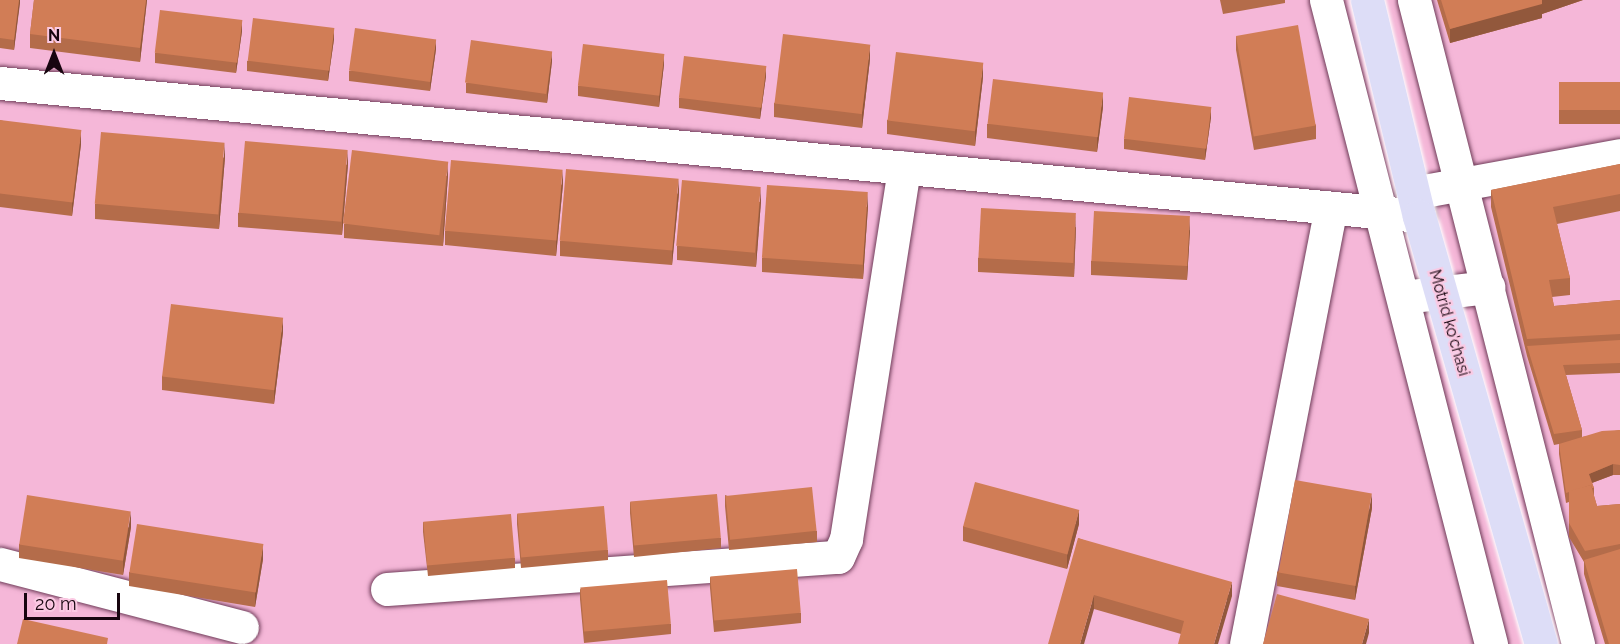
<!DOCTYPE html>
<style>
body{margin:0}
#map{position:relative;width:1620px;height:644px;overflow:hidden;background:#f5b7d8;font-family:Raleway,sans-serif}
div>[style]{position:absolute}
.roads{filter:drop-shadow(0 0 2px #703d5a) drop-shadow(0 0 2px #703d5a)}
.minor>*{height:33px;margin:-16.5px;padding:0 16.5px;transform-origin:16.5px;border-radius:16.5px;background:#fff}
.bridges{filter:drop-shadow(0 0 2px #fff) drop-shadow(0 0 2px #fff)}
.major-bridge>*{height:33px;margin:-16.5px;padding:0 16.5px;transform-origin:16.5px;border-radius:16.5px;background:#ddddf7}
.wall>*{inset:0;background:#b46c4a;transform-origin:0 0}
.shaded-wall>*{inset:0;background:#92583c}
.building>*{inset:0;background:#d17d56;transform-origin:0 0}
span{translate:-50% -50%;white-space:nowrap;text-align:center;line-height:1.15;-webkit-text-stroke:4.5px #fbc9e3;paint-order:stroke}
.street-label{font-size:16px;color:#17050f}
.north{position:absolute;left:24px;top:24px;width:60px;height:60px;-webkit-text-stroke:4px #fbc9e3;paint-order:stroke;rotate:0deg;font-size:16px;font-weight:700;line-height:24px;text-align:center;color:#17050f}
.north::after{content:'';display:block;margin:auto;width:21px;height:27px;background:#17050f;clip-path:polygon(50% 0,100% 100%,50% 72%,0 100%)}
.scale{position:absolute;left:24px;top:593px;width:96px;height:27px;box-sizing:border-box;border:3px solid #17050f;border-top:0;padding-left:8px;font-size:18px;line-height:21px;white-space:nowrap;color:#17050f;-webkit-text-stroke:4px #fbc9e3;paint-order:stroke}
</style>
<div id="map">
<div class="roads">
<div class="minor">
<div style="left:1326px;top:0;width:665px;rotate:75.63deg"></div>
<div style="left:1414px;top:0;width:665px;rotate:75.71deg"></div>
<div style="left:0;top:83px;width:1425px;rotate:5.35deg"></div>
<div style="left:1413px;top:193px;width:210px;rotate:-10.4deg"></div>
<div style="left:1412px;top:296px;width:77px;rotate:-6.8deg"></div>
<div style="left:0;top:564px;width:250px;rotate:14.6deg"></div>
<div style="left:387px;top:589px;width:452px;rotate:-4.1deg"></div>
<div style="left:838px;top:557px;width:20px;rotate:-66deg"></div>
<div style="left:846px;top:539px;width:376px;rotate:-81.1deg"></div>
<div style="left:1246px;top:644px;width:444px;rotate:-79deg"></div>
</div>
</div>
<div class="bridges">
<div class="major-bridge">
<div style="left:1367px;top:0;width:222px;rotate:76.5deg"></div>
<div style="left:1419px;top:216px;width:445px;rotate:74.1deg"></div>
</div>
</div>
<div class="wall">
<div style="clip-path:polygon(0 0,20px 0,14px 50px,0 48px)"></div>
<div style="clip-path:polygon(34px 0,147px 0,140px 62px,30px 48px,30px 34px)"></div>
<div style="clip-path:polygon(1220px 0,1285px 0,1285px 3px,1223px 14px)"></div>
<div style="clip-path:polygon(1437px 0,1583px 0,1542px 14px,1542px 18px,1450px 43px)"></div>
<div style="clip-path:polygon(242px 31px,236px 73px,155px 63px,155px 53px)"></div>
<div style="clip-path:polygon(1236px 36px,1316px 125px,1316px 139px,1254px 150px,1236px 50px)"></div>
<div style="clip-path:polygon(334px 39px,328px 81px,247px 71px,247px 61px)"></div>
<div style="clip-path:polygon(436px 49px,430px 91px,349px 81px,349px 71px)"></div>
<div style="clip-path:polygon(870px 59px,862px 128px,774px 117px,774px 103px)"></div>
<div style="clip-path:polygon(552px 61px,547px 103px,466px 93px,466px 83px)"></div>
<div style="clip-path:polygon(664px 64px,659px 107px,578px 96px,578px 86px)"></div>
<div style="clip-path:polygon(766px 76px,760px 119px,679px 108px,679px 98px)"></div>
<div style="clip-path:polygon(983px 77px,975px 146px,887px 134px,887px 120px)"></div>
<div style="left:1620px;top:82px;width:42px;height:61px;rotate:90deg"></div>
<div style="clip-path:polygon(1103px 107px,1097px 152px,987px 138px,987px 124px)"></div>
<div style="clip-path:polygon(1211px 117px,1205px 160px,1124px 149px,1124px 139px)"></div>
<div style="clip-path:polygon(0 120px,81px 144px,72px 216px,0 207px)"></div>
<div style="clip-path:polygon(225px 157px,219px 229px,95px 219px,95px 204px)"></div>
<div style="clip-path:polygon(348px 164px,342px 235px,238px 227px,238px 213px)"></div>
<div style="clip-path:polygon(1620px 164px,1620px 211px,1557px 224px,1570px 278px,1570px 295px,1552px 297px,1554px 306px,1620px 300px,1620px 373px,1566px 375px,1582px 430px,1582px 437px,1620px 430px,1620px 475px,1613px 475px,1592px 483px,1594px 488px,1594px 496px,1597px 506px,1620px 504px,1620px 644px,1605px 644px,1584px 574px,1584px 562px,1569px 537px,1569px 502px,1566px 503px,1559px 454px,1559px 444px,1554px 445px,1527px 356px,1491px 207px,1491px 190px)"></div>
<div style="clip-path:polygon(448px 175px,443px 246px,344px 238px,344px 224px)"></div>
<div style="clip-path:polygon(563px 184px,556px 256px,445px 245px,445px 231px)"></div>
<div style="clip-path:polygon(679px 193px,672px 265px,560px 256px,560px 241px)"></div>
<div style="clip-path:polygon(761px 201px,756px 267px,677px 260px,677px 246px)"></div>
<div style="clip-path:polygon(868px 206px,863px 279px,762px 272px,762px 258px)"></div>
<div style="clip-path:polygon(1076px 227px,1074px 277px,978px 272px,978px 258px)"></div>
<div style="clip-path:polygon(1190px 230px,1187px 280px,1091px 275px,1091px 261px)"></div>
<div style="clip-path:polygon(283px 332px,274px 404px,162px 390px,162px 376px)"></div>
<div style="clip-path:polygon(725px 495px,817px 531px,817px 542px,729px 550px,725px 506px)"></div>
<div style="clip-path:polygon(630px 502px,721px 538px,721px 548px,634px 557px,630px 513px)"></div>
<div style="clip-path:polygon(1372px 508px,1355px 600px,1277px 586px,1277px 572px)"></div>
<div style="clip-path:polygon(517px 514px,608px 550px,608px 560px,521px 568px,517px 524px)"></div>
<div style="clip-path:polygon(423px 522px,515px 558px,515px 568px,428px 576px,423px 532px)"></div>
<div style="clip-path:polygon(1079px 524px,1067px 569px,963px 541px,963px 526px)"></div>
<div style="clip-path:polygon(131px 527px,123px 575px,19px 558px,19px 544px)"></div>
<div style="clip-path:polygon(1078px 538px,1232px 596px,1181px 634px,1094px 609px)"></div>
<div style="clip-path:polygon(263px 559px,255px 607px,129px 586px,129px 572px)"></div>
<div style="clip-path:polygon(710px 577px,801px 613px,801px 623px,714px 632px,710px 588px)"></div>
<div style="clip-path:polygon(580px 589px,671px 624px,671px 634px,584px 643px,580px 599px)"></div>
</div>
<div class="shaded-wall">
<div style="clip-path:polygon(19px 0,20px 0,20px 3px,14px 50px,14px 40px)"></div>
<div style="clip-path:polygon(146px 0,147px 0,140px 62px,140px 48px)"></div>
<div style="clip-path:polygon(1542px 0,1583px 0,1542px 14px,1542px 18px,1450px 43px,1450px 29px)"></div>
<div style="clip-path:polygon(242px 20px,242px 31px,236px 73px,236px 63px)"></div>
<div style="clip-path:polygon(334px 28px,334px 39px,328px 81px,328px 71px)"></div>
<div style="clip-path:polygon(436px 39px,436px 49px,430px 91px,430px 81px)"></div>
<div style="clip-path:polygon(870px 45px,870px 59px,862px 128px,862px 113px)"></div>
<div style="clip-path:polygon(552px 51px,552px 61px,547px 103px,547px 93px)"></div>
<div style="clip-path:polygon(664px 54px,664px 64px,659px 107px,659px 96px)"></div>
<div style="clip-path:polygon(983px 63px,983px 77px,975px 146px,975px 132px)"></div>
<div style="clip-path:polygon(766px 66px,766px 76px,760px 119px,760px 109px)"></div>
<div style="clip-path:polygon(1103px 93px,1103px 107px,1097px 152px,1097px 138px)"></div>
<div style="clip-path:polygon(1211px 107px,1211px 117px,1205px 160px,1205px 149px)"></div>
<div style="clip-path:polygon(81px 130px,81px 144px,72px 216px,72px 202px)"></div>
<div style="clip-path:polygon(225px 143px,225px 157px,219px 229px,219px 215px)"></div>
<div style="clip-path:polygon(348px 150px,348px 164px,342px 235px,342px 221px)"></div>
<div style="clip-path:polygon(448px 161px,448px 175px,443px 246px,443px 232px)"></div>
<div style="clip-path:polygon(563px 170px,563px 184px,556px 256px,556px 242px)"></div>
<div style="clip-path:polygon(679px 179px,679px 193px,672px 265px,672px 251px)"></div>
<div style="clip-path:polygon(761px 187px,761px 201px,756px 267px,756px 253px)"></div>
<div style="clip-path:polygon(868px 192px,868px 206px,863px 279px,863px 264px)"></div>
<div style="clip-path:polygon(1076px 213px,1076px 227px,1074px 277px,1074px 263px)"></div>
<div style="clip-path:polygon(1190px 216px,1190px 230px,1187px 280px,1187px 266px)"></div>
<div style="clip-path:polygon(283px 318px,283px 332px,274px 404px,274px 390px)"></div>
<div style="clip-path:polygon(1613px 464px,1613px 475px,1589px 484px,1589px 474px)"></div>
<div style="clip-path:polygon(1372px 494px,1372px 508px,1355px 600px,1355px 586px)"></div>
<div style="clip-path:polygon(1079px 510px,1079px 524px,1067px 569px,1067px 555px)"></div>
<div style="clip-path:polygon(131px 512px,131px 527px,123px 575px,123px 561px)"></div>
<div style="clip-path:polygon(263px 545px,263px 559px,255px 607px,255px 593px)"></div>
<div style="clip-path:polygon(1232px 582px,1232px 596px,1218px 644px,1214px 644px)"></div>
<div style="clip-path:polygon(1094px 595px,1094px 609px,1084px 644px,1080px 644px)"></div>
<div style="clip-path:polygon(1369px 619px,1369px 633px,1366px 644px,1362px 644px)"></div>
</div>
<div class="building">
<div style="clip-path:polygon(0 0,19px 0,14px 40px,0 38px)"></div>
<div style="clip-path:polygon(34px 0,146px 0,140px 48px,30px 34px)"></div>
<div style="clip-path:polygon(1441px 0,1542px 0,1542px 4px,1450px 29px)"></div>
<div style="left:160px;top:10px;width:83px;height:43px;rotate:7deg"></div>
<div style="left:253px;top:18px;width:82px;height:43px;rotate:7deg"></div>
<div style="left:1298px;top:25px;width:102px;height:63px;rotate:80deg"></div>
<div style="left:355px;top:28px;width:82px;height:43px;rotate:8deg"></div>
<div style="left:783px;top:34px;width:88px;height:70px;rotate:7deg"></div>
<div style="left:471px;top:40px;width:82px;height:43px;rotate:8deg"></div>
<div style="left:583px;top:44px;width:82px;height:42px;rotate:7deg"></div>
<div style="left:896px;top:52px;width:88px;height:69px;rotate:7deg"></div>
<div style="left:684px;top:56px;width:83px;height:42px;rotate:7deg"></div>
<div style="left:993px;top:79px;width:111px;height:45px;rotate:7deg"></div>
<div style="left:1620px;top:82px;width:28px;height:61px;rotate:90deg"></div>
<div style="left:1129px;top:97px;width:83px;height:42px;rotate:7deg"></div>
<div style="left:0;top:120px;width:82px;height:73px;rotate:7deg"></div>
<div style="left:101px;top:132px;width:124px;height:72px;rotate:5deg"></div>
<div style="left:245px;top:141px;width:103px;height:72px;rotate:5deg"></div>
<div style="left:352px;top:150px;width:97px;height:74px;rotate:7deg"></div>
<div style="left:451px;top:160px;width:112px;height:71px;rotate:5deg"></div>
<div style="clip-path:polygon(1620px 164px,1620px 194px,1553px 207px,1570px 278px,1549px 280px,1554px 306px,1620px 300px,1620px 334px,1527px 339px,1491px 190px)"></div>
<div style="left:566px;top:169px;width:113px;height:72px;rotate:5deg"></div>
<div style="left:682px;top:180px;width:79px;height:66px;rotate:5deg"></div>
<div style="left:767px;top:185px;width:101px;height:73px;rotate:4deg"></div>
<div style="left:981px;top:208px;width:95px;height:50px;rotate:3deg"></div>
<div style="left:1094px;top:211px;width:96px;height:50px;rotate:3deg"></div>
<div style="left:171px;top:304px;width:113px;height:73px;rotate:7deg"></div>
<div style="clip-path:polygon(1620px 340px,1620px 363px,1563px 365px,1582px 430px,1554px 434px,1527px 346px)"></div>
<div style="clip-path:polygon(1620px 430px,1620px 465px,1613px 464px,1589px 474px,1594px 488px,1592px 488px,1591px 485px,1566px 493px,1559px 444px,1602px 431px)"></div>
<div style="left:1295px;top:480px;width:78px;height:94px;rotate:10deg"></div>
<div style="left:975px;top:482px;width:108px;height:46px;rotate:15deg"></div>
<div style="clip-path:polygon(1591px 485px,1597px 506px,1620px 504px,1620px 544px,1585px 551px,1569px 523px,1569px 491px)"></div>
<div style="left:812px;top:487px;width:44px;height:87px;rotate:84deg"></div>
<div style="left:717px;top:494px;width:44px;height:87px;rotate:85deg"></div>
<div style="left:27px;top:495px;width:105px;height:50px;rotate:9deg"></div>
<div style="left:604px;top:506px;width:44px;height:87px;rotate:85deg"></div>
<div style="left:511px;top:514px;width:44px;height:88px;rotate:85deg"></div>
<div style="left:137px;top:524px;width:128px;height:49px;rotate:9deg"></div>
<div style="clip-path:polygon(1078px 538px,1232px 582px,1214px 644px,1178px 644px,1184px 621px,1094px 595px,1080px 644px,1048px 644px)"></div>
<div style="clip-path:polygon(1620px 549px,1620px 644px,1609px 644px,1584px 560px)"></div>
<div style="left:797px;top:569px;width:44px;height:87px;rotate:85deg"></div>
<div style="left:667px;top:580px;width:44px;height:87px;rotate:85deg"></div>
<div style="clip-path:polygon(1277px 594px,1369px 619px,1362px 644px,1263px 644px)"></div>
<div style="clip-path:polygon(23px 619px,108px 638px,107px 644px,17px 644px)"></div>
</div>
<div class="street-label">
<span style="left:1449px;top:323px;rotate:74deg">Motrid ko'chasi</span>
</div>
<div class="north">N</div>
<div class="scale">20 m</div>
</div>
